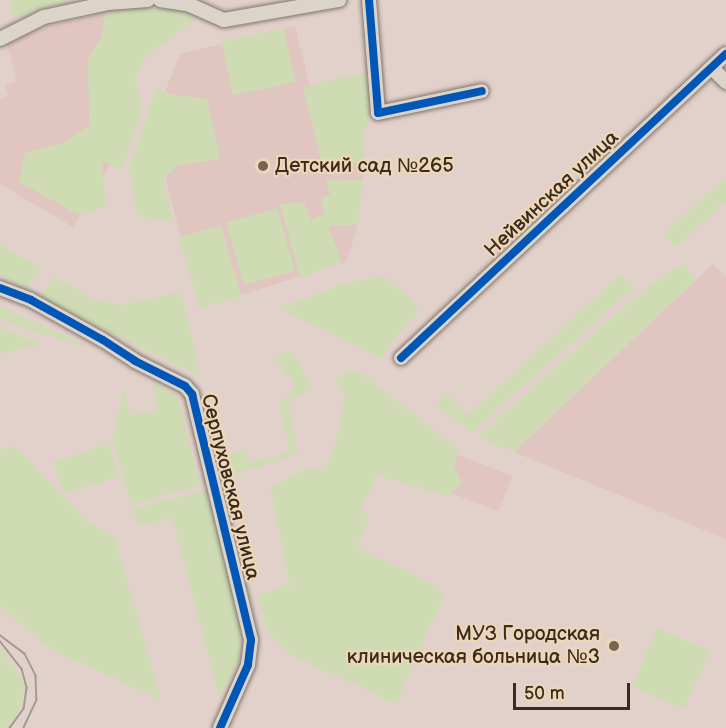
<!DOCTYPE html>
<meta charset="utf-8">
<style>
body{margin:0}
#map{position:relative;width:726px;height:728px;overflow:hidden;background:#e2d1ca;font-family:"Balsamiq Sans",sans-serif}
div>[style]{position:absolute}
.built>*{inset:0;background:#e0c5c0;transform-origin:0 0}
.green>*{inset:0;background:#cedbb3;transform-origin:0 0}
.roads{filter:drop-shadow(0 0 2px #817670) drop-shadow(0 0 2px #817670)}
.street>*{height:14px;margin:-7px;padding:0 7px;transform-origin:7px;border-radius:7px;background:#ddd4c9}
.tram>*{height:1.5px;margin:-0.75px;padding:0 0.75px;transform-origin:0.75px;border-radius:0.75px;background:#a39b92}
.cycleway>*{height:8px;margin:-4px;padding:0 4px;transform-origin:4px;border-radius:4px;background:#0057b8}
.dots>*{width:16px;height:16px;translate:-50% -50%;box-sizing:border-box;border:3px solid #eed7b7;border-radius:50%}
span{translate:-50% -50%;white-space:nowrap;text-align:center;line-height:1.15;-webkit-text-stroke:4.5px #eed7b7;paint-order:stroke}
.poi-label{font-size:20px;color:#3b2a1e}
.left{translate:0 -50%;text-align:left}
.right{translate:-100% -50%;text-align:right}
.street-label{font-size:20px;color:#3b2a1e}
.scale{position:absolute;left:513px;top:683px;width:117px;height:27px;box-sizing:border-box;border:3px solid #3b2a1e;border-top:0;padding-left:8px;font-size:18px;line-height:21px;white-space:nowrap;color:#3b2a1e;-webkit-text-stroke:4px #eed7b7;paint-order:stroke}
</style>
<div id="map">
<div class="built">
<div style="clip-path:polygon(119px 9px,138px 117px,73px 227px,0 184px,0 99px,8px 96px,5px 85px,17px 81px,6px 41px,13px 35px)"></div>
<div style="clip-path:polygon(295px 26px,310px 86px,369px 72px,372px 111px,364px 134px,364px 170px,356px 232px,346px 262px,199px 308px,152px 124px,180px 54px)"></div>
<div style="clip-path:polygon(713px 264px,726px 277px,726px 539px,514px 452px)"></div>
<div style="left:419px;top:440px;width:100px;height:38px;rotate:21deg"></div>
</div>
<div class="green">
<div style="clip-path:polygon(14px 0,75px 0,16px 17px,9px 5px)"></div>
<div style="clip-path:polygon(121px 0,167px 0,196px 20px,147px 56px,135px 79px,142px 109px,122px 170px,102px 161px,106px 207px,79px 215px,19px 182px,25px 153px,65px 142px,89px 125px,88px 59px,102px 36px,105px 15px)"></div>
<div style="left:284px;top:28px;width:55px;height:64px;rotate:78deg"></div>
<div style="clip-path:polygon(369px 72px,372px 111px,364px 134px,364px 161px,323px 168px,303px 88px)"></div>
<div style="clip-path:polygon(156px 87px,170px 94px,207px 99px,220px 159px,179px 165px,163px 179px,173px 222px,137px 216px,129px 170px)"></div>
<div style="clip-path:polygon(726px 176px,726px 201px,676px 247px,664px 234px)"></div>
<div style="clip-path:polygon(326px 179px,363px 180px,357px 225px,328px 226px,342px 263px,300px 277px,280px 204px,304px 202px,312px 224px,312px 219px,324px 214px,321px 198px,330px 195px)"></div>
<div style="left:277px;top:208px;width:65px;height:53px;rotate:74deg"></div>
<div style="left:221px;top:225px;width:74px;height:44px;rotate:74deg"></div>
<div style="clip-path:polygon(0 244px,40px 267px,26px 288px,0 275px)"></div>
<div style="clip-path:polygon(684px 262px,696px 279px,514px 452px,477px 436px,641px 292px)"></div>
<div style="clip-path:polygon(621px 273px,635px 287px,471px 432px,436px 405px,447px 393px,468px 415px)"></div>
<div style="clip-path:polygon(54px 276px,97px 301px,124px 305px,181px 291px,201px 377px,40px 297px)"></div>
<div style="clip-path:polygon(384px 276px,410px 297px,419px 309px,380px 358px,279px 308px,339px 285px)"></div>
<div style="clip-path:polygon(0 306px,80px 343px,85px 347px,8px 323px,0 318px)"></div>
<div style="clip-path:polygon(0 327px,1px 328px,40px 344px,0 354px)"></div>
<div style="clip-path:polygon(291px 351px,312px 388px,288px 403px,298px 455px,230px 475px,225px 455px,246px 450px,249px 463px,290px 452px,279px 405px,296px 385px,271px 356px)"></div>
<div style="clip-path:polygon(357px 370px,458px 448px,455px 468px,462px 484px,447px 496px,377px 475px,361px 510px,369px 515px,358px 548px,439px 587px,443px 597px,396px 704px,288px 653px,267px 631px,257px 596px,290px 584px,270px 488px,300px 471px,327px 466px,340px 427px,344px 395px,334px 378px)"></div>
<div style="clip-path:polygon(152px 384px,177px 395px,200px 485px,131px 505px,112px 437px,124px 390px,130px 416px,158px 410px)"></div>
<div style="left:109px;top:444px;width:34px;height:58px;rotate:73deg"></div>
<div style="clip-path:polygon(15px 446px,86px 520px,114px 537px,162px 700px,52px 650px,0 607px,0 449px)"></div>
<div style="clip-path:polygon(206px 490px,242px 629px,239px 662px,219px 696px,172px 518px,138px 526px,133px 509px)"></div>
<div style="left:657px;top:628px;width:57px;height:64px;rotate:23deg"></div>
<div style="clip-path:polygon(0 647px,22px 677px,25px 690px,17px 717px,6px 728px,0 728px)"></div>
</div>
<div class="roads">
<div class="street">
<div style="left:160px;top:0;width:30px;rotate:9deg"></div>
<div style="left:190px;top:5px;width:37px;rotate:24deg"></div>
<div style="left:224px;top:20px;width:117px;rotate:-9.9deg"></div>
<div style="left:369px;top:0;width:113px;rotate:85.4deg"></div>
<div style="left:378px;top:113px;width:106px;rotate:-11.9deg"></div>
<div style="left:0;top:39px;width:49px;rotate:-26.6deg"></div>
<div style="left:44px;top:17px;width:66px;rotate:-12.3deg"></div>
<div style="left:108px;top:3px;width:40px;rotate:-4.3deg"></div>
<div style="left:712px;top:68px;width:20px;rotate:45deg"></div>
<div style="left:0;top:288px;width:33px;rotate:21deg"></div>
<div style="left:31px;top:300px;width:82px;rotate:29.1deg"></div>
<div style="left:103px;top:340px;width:38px;rotate:33deg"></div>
<div style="left:135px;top:361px;width:56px;rotate:26.6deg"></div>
<div style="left:185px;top:386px;width:11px;rotate:49deg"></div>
<div style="left:192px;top:394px;width:253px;rotate:76.5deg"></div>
<div style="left:251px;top:640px;width:25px;rotate:97deg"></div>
<div style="left:248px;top:665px;width:69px;rotate:114deg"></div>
<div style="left:401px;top:358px;width:445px;rotate:-43.1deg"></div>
</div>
</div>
<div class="tram">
<div style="left:0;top:635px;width:31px;rotate:37deg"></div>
<div style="left:25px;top:654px;width:25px;rotate:63deg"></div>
<div style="left:36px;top:676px;width:24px;rotate:88deg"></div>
<div style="left:37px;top:700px;width:31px;rotate:115deg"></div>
<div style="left:0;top:641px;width:36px;rotate:52deg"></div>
<div style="left:22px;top:669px;width:20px;rotate:75deg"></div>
<div style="left:27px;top:688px;width:21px;rotate:98deg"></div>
<div style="left:24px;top:709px;width:24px;rotate:126deg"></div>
</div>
<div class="cycleway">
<div style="left:369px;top:0;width:113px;rotate:85.4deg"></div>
<div style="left:378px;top:113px;width:106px;rotate:-11.9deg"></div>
<div style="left:0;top:288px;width:33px;rotate:21deg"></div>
<div style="left:31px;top:300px;width:82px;rotate:29.1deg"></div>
<div style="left:103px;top:340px;width:38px;rotate:33deg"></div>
<div style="left:135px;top:361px;width:56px;rotate:26.6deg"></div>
<div style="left:185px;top:386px;width:11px;rotate:49deg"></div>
<div style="left:192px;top:394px;width:253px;rotate:76.5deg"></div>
<div style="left:251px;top:640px;width:25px;rotate:97deg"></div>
<div style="left:248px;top:665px;width:69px;rotate:114deg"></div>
<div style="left:401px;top:358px;width:445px;rotate:-43.1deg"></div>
</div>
<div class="dots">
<div style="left:263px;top:166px;background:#75645a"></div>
<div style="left:614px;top:646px;background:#75645a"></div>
</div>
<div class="poi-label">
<span class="left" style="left:275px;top:166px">Детский сад №265</span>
<span class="right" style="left:600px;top:646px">МУЗ Городская<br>клиническая больница №3</span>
</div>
<div class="street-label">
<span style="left:552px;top:194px;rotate:-43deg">Нейвинская улица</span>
<span style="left:230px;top:487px;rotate:76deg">Серпуховская улица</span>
</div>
<div class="scale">50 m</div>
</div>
